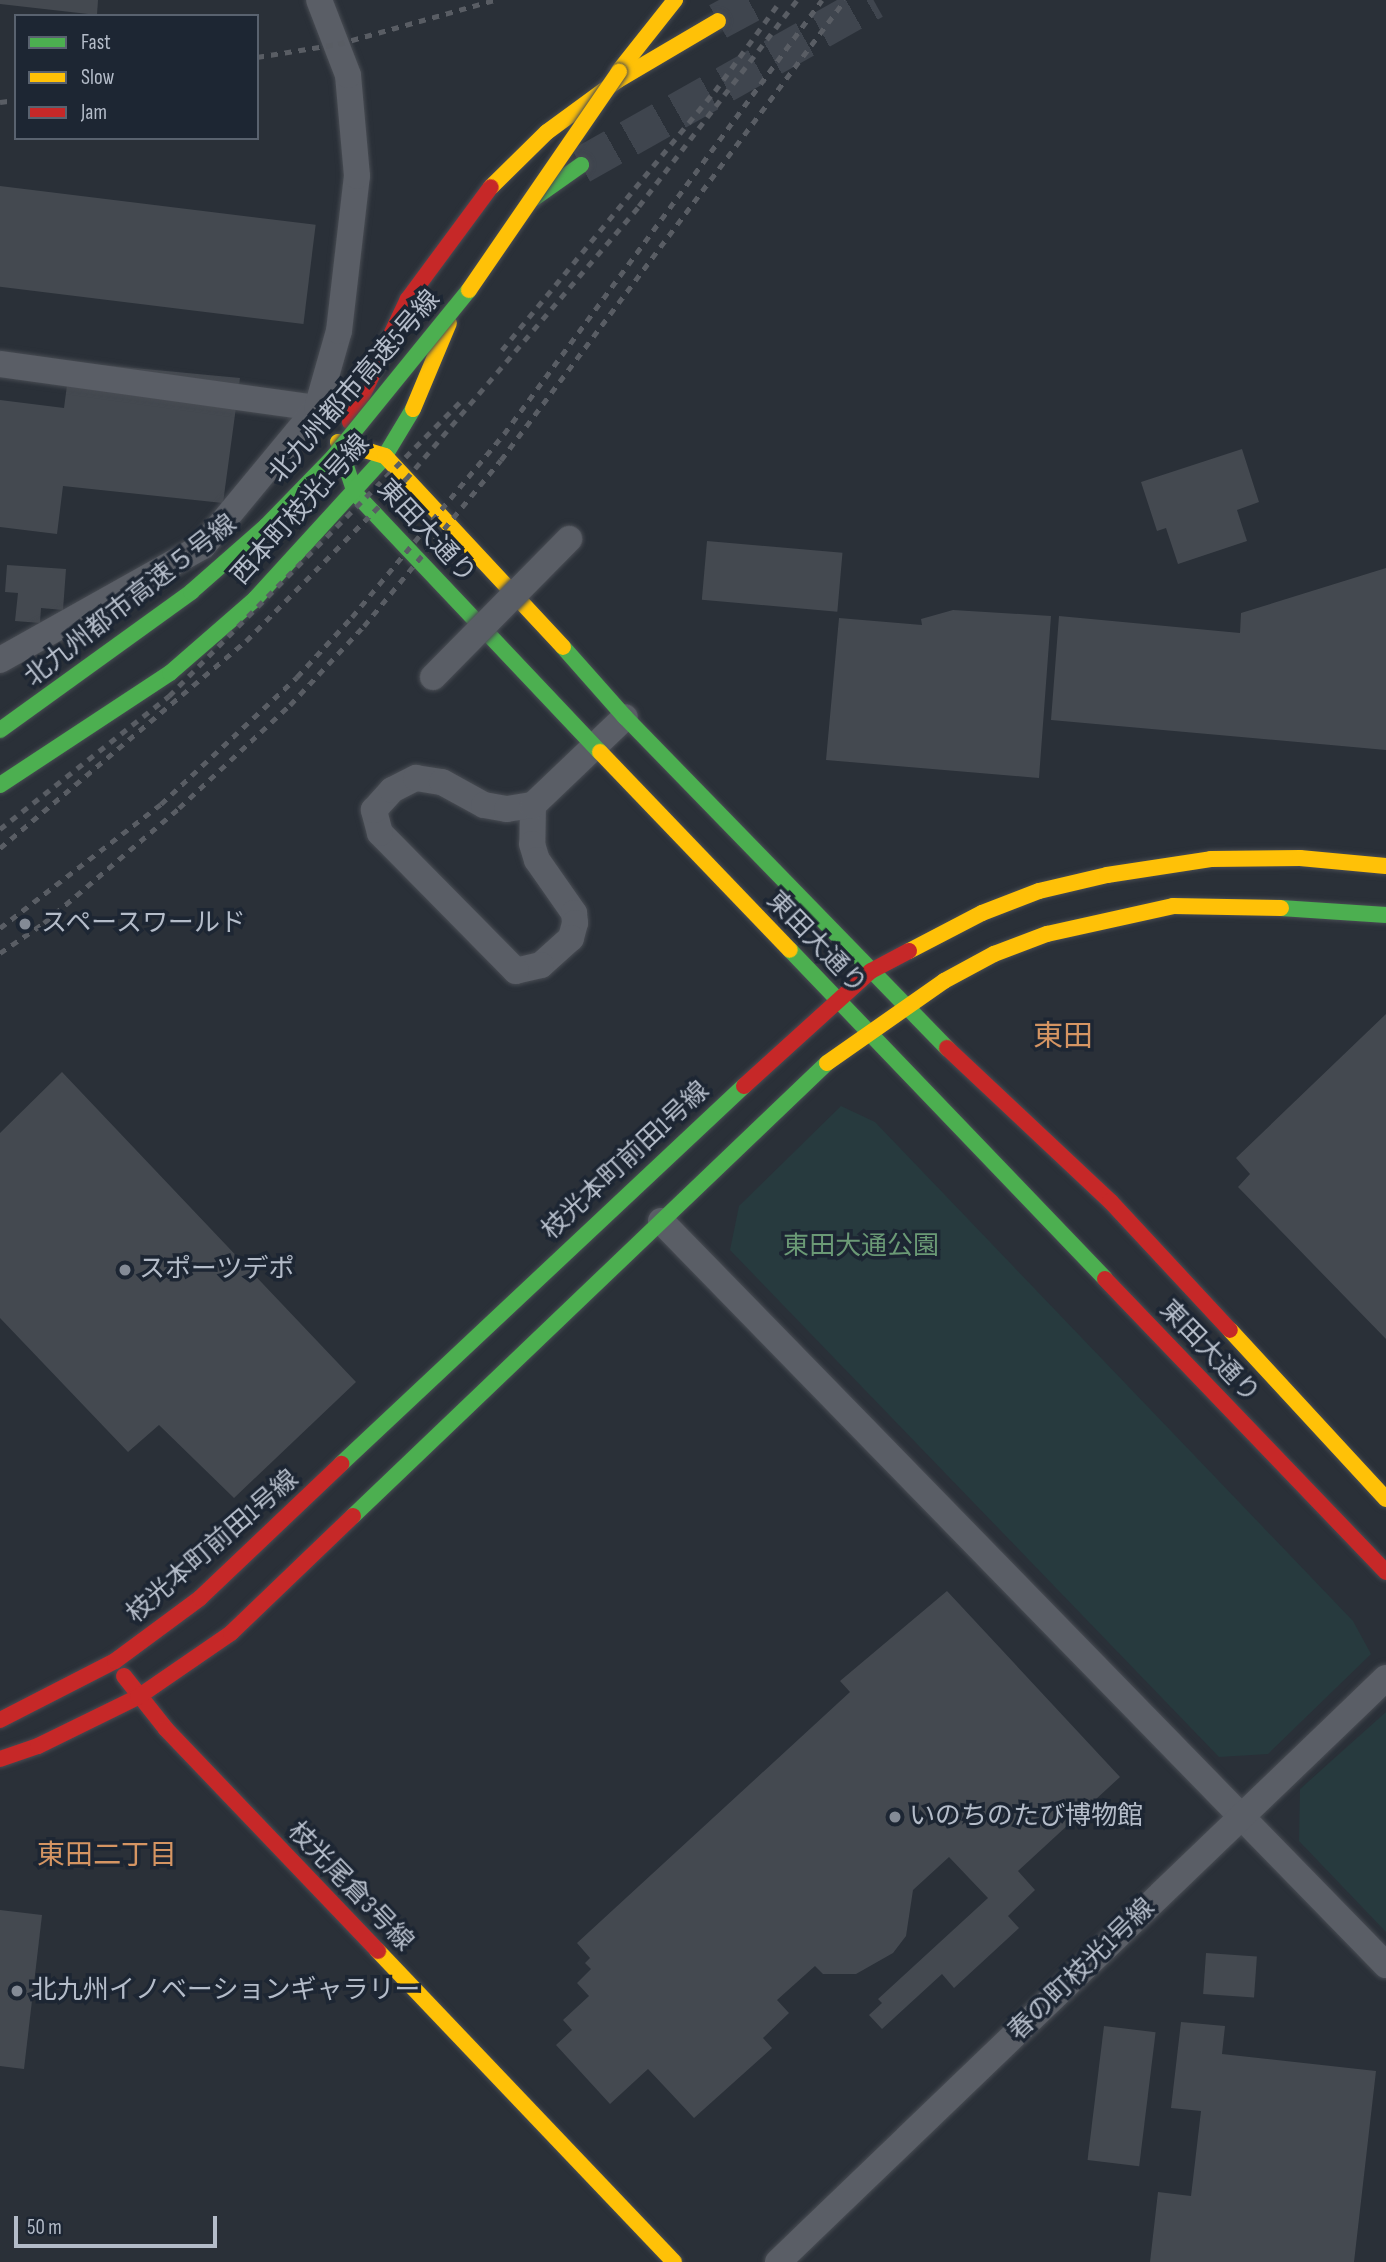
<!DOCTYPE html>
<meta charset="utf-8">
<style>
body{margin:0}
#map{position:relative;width:1386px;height:2262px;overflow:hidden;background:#2a3038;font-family:"Sofia Sans Condensed","Noto Sans JP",sans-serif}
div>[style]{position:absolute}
.green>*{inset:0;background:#273a3e}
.building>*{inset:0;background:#444950;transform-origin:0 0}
.secondary-tunnel>*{height:37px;margin-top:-18.5px;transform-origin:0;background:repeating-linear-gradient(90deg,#3f454e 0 37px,transparent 0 55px)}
.roads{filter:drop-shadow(0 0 2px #484c53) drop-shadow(0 0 2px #484c53)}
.street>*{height:26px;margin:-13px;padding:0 13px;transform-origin:13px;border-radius:13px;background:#5a5e66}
.fast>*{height:16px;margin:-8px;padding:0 8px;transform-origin:8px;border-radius:8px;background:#4caf50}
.slow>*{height:16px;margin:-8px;padding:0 8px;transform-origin:8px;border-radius:8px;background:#ffc107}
.jam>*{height:16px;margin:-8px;padding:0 8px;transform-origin:8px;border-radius:8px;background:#c62828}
.rail>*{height:5px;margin-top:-2.5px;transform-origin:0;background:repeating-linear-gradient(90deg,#595d64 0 7px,transparent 0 14px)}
.bridges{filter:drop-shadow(0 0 2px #484c53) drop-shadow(0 0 2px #484c53)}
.street-bridge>*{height:26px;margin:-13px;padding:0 13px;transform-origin:13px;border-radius:13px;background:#5a5e66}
.fast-bridge>*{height:16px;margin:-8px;padding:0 8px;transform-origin:8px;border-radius:8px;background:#4caf50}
.slow-bridge>*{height:16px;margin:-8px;padding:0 8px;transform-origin:8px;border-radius:8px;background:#ffc107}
.dots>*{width:19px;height:19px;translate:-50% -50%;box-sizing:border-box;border:4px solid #1d2633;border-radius:50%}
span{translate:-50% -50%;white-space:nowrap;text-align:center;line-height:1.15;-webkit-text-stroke:7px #1d2633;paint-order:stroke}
.street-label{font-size:26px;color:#b4bcc9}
.poi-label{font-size:26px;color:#b4bcc9}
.left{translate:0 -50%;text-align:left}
.park-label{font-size:26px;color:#6b9a76}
.neighbourhood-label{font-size:28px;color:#d59563}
.quarter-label{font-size:30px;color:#d59563}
.legend{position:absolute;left:14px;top:14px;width:245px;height:126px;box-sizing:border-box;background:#1d2633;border:2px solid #59626f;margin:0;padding:9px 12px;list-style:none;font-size:21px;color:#b4bcc9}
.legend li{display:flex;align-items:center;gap:14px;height:35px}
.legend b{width:35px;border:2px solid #59626f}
.scale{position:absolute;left:14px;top:2216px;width:203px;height:32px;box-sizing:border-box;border:4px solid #b4bcc9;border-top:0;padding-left:9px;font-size:21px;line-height:24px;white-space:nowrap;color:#b4bcc9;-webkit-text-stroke:5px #1d2633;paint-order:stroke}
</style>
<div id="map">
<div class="green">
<div style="clip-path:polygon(841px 1106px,875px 1122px,1353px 1621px,1371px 1654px,1268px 1754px,1219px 1757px,730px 1250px,739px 1206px)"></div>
<div style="clip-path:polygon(1386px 1712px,1386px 1932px,1299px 1841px,1300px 1789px)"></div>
</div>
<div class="building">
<div style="clip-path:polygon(0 0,98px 0,97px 15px,0 4px)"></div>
<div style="left:0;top:186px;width:318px;height:100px;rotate:7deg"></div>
<div style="clip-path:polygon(70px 362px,240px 378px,223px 503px,63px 486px,57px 534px,0 527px,0 400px,64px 408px)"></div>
<div style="clip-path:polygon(1242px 449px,1259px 502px,1237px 510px,1247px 541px,1178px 564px,1166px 528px,1157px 531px,1141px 482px)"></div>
<div style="left:707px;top:541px;width:136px;height:59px;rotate:5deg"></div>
<div style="clip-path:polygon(7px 565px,66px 569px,63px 610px,41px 608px,40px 623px,15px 621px,18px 593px,5px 592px)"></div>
<div style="clip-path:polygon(1386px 568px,1386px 750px,1051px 720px,1059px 616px,1240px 633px,1241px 613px)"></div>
<div style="clip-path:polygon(953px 610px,1051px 616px,1039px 778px,826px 760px,839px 618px,922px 625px,921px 619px)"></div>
<div style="clip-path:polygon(1386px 1014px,1386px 1339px,1238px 1187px,1250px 1174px,1236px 1158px)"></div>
<div style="clip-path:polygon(62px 1072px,356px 1382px,234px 1498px,159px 1425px,128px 1452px,0 1318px,0 1133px)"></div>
<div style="clip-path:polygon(947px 1591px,1120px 1777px,1018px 1871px,1035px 1890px,1008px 1916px,1019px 1928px,954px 1988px,942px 1974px,882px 2029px,869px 2015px,882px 2003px,878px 1999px,988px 1898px,949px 1857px,913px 1890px,906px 1936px,893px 1953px,856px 1974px,823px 1974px,815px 1966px,777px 2000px,789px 2013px,763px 2038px,772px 2048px,694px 2118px,648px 2069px,610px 2104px,556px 2045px,572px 2030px,563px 2020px,589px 1996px,577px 1983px,591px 1969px,585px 1963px,590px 1958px,577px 1943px,850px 1692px,840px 1681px)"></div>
<div style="clip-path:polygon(0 1910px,42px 1915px,24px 2069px,0 2066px)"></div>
<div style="left:1206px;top:1953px;width:51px;height:41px;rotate:4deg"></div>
<div style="clip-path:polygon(1181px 2022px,1225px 2026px,1222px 2054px,1376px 2071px,1354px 2262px,1150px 2262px,1158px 2192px,1191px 2196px,1201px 2111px,1171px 2108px)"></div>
<div style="left:1104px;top:2026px;width:52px;height:135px;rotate:7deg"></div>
</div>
<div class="secondary-tunnel">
<div style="left:718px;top:21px;width:44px;rotate:-28.3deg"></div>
<div style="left:581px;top:165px;width:336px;rotate:-29.4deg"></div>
</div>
<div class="roads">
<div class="street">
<div style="left:0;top:364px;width:320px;rotate:7.9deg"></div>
<div style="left:0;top:660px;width:233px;rotate:-29.3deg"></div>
<div style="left:203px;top:546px;width:179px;rotate:-50.4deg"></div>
<div style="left:317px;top:408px;width:80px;rotate:-74.1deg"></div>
<div style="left:339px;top:331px;width:156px;rotate:-83.4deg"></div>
<div style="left:357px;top:176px;width:101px;rotate:-95.1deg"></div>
<div style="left:348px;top:75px;width:80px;rotate:-111.1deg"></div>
<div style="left:533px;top:805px;width:39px;rotate:91deg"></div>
<div style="left:532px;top:844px;width:17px;rotate:73deg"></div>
<div style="left:537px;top:860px;width:65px;rotate:55.1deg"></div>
<div style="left:574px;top:913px;width:10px;rotate:84deg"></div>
<div style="left:575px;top:923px;width:16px;rotate:105deg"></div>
<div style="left:571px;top:938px;width:40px;rotate:138deg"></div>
<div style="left:541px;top:965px;width:26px;rotate:167deg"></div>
<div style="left:516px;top:971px;width:194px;rotate:-134.6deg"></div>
<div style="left:380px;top:833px;width:24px;rotate:-105deg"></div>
<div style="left:374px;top:810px;width:27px;rotate:-48deg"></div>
<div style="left:392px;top:790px;width:27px;rotate:-27deg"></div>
<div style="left:416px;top:778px;width:26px;rotate:9deg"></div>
<div style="left:442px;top:782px;width:48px;rotate:28.7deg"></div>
<div style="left:484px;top:805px;width:23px;rotate:10deg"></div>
<div style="left:507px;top:809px;width:26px;rotate:-9deg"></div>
<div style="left:533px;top:805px;width:127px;rotate:-43.7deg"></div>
<div style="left:661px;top:1221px;width:1039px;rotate:45.74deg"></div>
<div style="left:778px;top:2262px;width:843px;rotate:-43.85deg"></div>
</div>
<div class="fast">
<div style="left:533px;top:199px;width:59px;rotate:-35.3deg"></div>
<div style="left:338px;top:442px;width:54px;rotate:71.6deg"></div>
<div style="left:355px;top:493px;width:357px;rotate:46.6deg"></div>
<div style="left:563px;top:647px;width:94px;rotate:48.5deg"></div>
<div style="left:625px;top:717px;width:462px;rotate:45.8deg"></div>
<div style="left:0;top:785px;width:204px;rotate:-33.4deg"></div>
<div style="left:170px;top:673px;width:113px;rotate:-41deg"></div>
<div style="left:255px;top:599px;width:190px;rotate:-47.6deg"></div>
<div style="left:383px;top:459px;width:58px;rotate:-59deg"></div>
<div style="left:1281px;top:908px;width:105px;rotate:3.8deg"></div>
<div style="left:790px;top:950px;width:455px;rotate:46.2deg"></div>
<div style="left:341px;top:1464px;width:553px;rotate:-43.17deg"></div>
<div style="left:353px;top:1516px;width:656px;rotate:-43.7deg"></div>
</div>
<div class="slow">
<div style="left:618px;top:72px;width:92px;rotate:-51.6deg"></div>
<div style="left:491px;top:187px;width:78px;rotate:-44.5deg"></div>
<div style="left:547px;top:132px;width:88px;rotate:-36.2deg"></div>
<div style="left:618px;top:80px;width:116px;rotate:-30.5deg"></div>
<div style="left:413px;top:409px;width:93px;rotate:-67.3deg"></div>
<div style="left:338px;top:442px;width:49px;rotate:16.6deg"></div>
<div style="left:385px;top:456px;width:261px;rotate:47deg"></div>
<div style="left:600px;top:752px;width:274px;rotate:46.2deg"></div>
<div style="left:909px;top:951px;width:82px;rotate:-27.5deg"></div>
<div style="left:982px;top:913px;width:61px;rotate:-21.1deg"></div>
<div style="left:1039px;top:891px;width:70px;rotate:-13.2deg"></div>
<div style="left:1107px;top:875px;width:105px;rotate:-8.7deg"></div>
<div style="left:1211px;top:859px;width:89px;rotate:-0.6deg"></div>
<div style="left:1300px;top:858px;width:86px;rotate:5.3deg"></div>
<div style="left:827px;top:1063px;width:143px;rotate:-35deg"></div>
<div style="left:944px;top:981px;width:57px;rotate:-28.4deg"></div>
<div style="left:994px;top:954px;width:57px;rotate:-20.7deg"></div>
<div style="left:1047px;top:934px;width:129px;rotate:-12.5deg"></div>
<div style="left:1173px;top:906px;width:108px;rotate:1.1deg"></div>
<div style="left:1230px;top:1330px;width:230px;rotate:47.3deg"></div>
<div style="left:378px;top:1951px;width:429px;rotate:46.4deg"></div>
</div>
<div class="jam">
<div style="left:350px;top:422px;width:136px;rotate:-64.8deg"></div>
<div style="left:408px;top:299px;width:139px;rotate:-53.5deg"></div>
<div style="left:947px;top:1048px;width:224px;rotate:43.2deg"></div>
<div style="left:1110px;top:1201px;width:176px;rotate:47.1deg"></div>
<div style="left:744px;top:1086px;width:171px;rotate:-42.2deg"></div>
<div style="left:871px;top:971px;width:43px;rotate:-27.8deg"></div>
<div style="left:1105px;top:1279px;width:406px;rotate:46.2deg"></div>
<div style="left:124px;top:1676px;width:68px;rotate:51.6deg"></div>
<div style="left:166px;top:1729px;width:307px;rotate:46.3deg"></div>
<div style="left:0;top:1720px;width:129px;rotate:-27.2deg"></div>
<div style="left:115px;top:1661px;width:106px;rotate:-36.5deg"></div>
<div style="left:200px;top:1598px;width:195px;rotate:-43.5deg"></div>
<div style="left:0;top:1759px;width:40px;rotate:-18.9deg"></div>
<div style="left:38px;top:1746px;width:111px;rotate:-26.1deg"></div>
<div style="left:138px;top:1697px;width:113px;rotate:-34.5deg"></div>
<div style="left:231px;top:1633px;width:169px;rotate:-43.8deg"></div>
</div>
</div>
<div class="rail">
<div style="left:257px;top:57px;width:82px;rotate:-9.1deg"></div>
<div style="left:338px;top:44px;width:163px;rotate:-15.7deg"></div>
<div style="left:0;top:102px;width:16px;rotate:-7deg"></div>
<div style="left:502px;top:350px;width:335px;rotate:-50.6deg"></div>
<div style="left:715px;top:91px;width:112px;rotate:-54deg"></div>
<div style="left:0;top:829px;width:215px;rotate:-38.2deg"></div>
<div style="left:169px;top:696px;width:414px;rotate:-45.3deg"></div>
<div style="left:0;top:848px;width:322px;rotate:-40.1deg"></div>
<div style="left:246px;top:641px;width:228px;rotate:-45.4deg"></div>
<div style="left:406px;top:479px;width:359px;rotate:-49.5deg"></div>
<div style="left:639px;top:206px;width:260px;rotate:-52.5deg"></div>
<div style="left:0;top:928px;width:203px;rotate:-37.6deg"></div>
<div style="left:161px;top:804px;width:186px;rotate:-43deg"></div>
<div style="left:297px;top:677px;width:81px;rotate:-47.5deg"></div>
<div style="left:352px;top:617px;width:238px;rotate:-50.3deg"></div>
<div style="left:504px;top:434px;width:538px;rotate:-53.77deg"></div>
<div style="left:0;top:953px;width:53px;rotate:-34.3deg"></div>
<div style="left:44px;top:923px;width:177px;rotate:-40.4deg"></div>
<div style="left:179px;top:808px;width:151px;rotate:-42.9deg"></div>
<div style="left:290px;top:705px;width:108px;rotate:-46.9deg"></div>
<div style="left:364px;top:626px;width:215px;rotate:-50.5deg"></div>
<div style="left:501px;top:460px;width:574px;rotate:-53.21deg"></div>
</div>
<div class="bridges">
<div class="street-bridge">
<div style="left:433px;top:677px;width:194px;rotate:-45.4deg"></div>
</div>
<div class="fast-bridge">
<div style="left:0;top:730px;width:236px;rotate:-35.8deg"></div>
<div style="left:191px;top:592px;width:100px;rotate:-41.3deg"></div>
<div style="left:266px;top:526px;width:98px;rotate:-45.8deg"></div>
<div style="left:334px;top:456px;width:214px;rotate:-50.9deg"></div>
</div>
<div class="slow-bridge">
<div style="left:469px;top:290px;width:265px;rotate:-55.5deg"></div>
</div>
</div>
<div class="dots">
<div style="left:25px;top:924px;background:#848b96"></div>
<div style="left:125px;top:1270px;background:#848b96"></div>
<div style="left:895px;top:1817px;background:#848b96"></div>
<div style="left:17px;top:1991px;background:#848b96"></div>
</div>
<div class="street-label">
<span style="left:355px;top:387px;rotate:-49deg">北九州都市高速5号線</span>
<span style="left:301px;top:510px;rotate:-48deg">西本町枝光1号線</span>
<span style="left:426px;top:532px;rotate:47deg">東田大通り</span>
<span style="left:131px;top:601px;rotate:-38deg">北九州都市高速５号線</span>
<span style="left:816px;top:943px;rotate:46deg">東田大通り</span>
<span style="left:626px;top:1161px;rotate:-43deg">枝光本町前田1号線</span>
<span style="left:1209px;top:1352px;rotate:46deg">東田大通り</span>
<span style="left:213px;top:1547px;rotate:-41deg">枝光本町前田1号線</span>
<span style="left:350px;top:1887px;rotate:46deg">枝光尾倉3号線</span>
<span style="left:1082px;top:1970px;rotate:-44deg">春の町枝光1号線</span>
</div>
<div class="poi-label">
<span class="left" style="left:41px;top:924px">スペースワールド</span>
<span class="left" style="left:139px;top:1270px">スポーツデポ</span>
<span class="left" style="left:909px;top:1817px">いのちのたび博物館</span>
<span class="left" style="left:31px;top:1991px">北九州イノベーションギャラリー</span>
</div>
<div class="park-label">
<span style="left:861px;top:1247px">東田大通公園</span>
</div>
<div class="neighbourhood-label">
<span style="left:107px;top:1856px">東田二丁目</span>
</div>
<div class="quarter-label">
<span style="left:1063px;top:1037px">東田</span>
</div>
<ul class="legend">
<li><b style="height:9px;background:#4caf50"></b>Fast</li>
<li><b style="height:9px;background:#ffc107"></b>Slow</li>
<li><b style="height:9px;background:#c62828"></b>Jam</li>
</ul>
<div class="scale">50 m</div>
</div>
